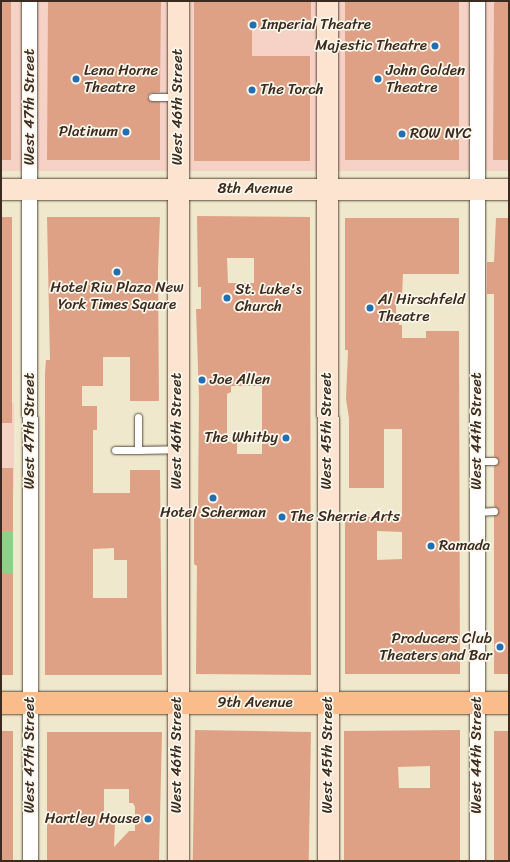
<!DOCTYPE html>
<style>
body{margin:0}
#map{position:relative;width:510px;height:862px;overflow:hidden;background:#efe8cc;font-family:Sriracha,sans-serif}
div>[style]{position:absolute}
.built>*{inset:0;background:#f6d1c5;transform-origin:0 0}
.green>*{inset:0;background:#8ed087;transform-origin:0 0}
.building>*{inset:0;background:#dea185;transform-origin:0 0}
.roads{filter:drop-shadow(0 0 1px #564638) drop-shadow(0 0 1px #564638)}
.lane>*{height:7px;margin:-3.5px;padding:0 3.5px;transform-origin:3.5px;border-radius:3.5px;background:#fff}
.street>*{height:15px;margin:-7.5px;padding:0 7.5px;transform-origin:7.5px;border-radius:7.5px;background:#fff}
.secondary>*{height:21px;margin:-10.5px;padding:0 10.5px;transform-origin:10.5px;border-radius:10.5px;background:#fde4d0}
.primary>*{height:22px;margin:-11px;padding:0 11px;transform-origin:11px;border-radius:11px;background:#f9bc8a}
.dots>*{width:11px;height:11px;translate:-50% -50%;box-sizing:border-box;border:2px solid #fbf7ec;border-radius:50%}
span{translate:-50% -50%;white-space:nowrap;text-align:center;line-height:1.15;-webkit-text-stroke:3.5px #fbf7ec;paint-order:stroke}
.poi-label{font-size:15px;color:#3b2a1e}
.left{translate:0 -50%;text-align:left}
.right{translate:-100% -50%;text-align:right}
.street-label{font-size:15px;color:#3b2a1e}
.frame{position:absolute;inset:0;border:2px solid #3b2a1e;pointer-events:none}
</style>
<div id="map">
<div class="built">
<div style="left:1px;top:1px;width:508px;height:170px"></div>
<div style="left:1px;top:403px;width:13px;height:86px"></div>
</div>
<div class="green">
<div style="left:1px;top:531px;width:12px;height:43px"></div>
</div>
<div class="building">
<div style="left:1px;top:1px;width:10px;height:159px"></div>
<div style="clip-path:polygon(48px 1px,161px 1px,160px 92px,150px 93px,147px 97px,150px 101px,160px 102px,160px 160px,47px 160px)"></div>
<div style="clip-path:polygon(194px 1px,311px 1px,311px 28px,252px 28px,252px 56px,310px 56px,310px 161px,194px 161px)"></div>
<div style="left:345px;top:1px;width:114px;height:159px"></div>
<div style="clip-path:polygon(497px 1px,509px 1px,509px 160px,493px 160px,494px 3px)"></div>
<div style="clip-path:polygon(evenodd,197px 216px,310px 217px,311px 675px,196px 674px,197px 566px,194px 564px,194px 515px,198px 512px,199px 397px,196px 309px,201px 309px,201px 287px,198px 287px,197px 216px,227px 258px,254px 258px,254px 283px,228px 283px,227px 258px,197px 216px,231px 386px,262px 386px,262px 454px,237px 454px,237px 442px,227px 442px,227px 394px,231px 392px,231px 386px)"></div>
<div style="left:1px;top:217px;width:11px;height:206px"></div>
<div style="clip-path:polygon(evenodd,47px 217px,160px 217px,158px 269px,159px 401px,130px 401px,130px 357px,103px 357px,103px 386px,82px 386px,82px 406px,97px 406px,97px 430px,93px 430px,93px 493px,130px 493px,130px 470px,160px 470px,162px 675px,45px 675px,45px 374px,46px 360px,50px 360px,47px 217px,114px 548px,114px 560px,127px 560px,127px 598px,93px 598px,93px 549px,114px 548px)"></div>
<div style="clip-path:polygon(evenodd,345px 218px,459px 218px,459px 274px,403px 274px,402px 296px,396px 296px,396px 320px,399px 320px,399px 325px,402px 325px,402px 338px,426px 338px,426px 331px,459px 331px,460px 674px,345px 674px,345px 517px,402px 517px,402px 429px,384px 429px,384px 488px,349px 488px,349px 418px,346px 399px,348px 350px,345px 350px,345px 218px,377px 531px,402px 532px,402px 559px,377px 560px,377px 531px)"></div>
<div style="clip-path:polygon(496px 218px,509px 218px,509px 674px,494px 674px,494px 516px,499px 511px,494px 506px,494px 466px,499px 461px,494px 456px,494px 294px,487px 294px,487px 262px,494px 262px)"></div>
<div style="left:1px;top:468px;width:12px;height:63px"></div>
<div style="left:1px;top:574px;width:12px;height:101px"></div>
<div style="left:195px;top:730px;width:116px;height:131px;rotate:1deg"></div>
<div style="clip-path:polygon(evenodd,460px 730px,460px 861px,344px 861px,344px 731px,460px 730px,430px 766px,430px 788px,399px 788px,398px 767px,430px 766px)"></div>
<div style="left:1px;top:731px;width:12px;height:130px"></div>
<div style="left:494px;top:731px;width:15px;height:130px"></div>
<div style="clip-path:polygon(evenodd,47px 732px,162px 732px,159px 861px,47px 861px,47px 732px,104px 789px,129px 789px,129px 803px,133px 803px,135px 807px,135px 831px,129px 831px,114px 847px,115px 822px,104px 822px,104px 789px)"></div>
</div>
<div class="roads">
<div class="lane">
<div style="left:152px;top:97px;width:24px"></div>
<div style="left:138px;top:417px;width:33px;rotate:90deg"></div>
<div style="left:138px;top:450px;width:39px;rotate:-1deg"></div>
<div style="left:115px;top:450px;width:23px"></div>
<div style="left:477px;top:461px;width:17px"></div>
<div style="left:477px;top:512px;width:17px;rotate:-3deg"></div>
</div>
<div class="street">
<div style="left:29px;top:1px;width:860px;rotate:89.93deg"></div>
<div style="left:477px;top:1px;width:860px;rotate:90deg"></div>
</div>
<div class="secondary">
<div style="left:178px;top:1px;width:860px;rotate:90deg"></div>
<div style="left:327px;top:1px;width:860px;rotate:89.93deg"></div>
<div style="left:1px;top:189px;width:508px"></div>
</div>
<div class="primary">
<div style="left:1px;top:703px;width:508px"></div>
</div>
</div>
<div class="dots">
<div style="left:253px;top:25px;background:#1f6fb2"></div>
<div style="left:435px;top:46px;background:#1f6fb2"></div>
<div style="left:76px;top:79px;background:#1f6fb2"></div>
<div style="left:378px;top:79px;background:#1f6fb2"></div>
<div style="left:252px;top:90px;background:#1f6fb2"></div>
<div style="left:126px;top:132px;background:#1f6fb2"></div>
<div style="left:402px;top:134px;background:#1f6fb2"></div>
<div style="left:117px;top:272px;background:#1f6fb2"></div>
<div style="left:227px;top:298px;background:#1f6fb2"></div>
<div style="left:370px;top:308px;background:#1f6fb2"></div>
<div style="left:202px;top:380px;background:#1f6fb2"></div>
<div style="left:286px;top:438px;background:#1f6fb2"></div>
<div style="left:213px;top:498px;background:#1f6fb2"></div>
<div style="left:282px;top:517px;background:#1f6fb2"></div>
<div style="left:431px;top:546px;background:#1f6fb2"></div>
<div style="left:500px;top:647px;background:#1f6fb2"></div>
<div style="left:148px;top:819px;background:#1f6fb2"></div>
</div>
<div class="poi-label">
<span class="left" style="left:261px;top:25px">Imperial Theatre</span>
<span class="right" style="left:427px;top:46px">Majestic Theatre</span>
<span class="left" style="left:84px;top:79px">Lena Horne<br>Theatre</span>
<span class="left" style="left:386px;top:79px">John Golden<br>Theatre</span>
<span class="left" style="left:260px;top:90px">The Torch</span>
<span class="right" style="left:118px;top:132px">Platinum</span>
<span class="left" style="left:410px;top:134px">ROW NYC</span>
<span style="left:117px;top:296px">Hotel Riu Plaza New<br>York Times Square</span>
<span class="left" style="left:235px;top:298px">St. Luke's<br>Church</span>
<span class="left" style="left:378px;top:308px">Al Hirschfeld<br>Theatre</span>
<span class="left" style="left:210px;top:380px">Joe Allen</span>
<span class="right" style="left:278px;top:438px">The Whitby</span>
<span style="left:213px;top:513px">Hotel Scherman</span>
<span class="left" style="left:290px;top:517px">The Sherrie Arts</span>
<span class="left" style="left:439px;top:546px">Ramada</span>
<span class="right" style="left:492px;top:647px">Producers Club<br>Theaters and Bar</span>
<span class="right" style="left:140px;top:819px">Hartley House</span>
</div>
<div class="street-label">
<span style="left:30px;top:107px;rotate:-90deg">West 47th Street</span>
<span style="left:178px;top:107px;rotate:-90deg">West 46th Street</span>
<span style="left:255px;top:189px">8th Avenue</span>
<span style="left:30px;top:431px;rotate:-90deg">West 47th Street</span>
<span style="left:177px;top:431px;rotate:-90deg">West 46th Street</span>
<span style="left:327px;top:431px;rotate:-90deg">West 45th Street</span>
<span style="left:477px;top:431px;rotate:-90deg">West 44th Street</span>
<span style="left:255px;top:703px">9th Avenue</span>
<span style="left:30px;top:755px;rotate:-90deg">West 47th Street</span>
<span style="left:177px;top:755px;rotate:-90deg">West 46th Street</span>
<span style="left:328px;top:755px;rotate:-90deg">West 45th Street</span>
<span style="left:477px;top:755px;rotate:-90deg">West 44th Street</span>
</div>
<div class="frame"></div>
</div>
